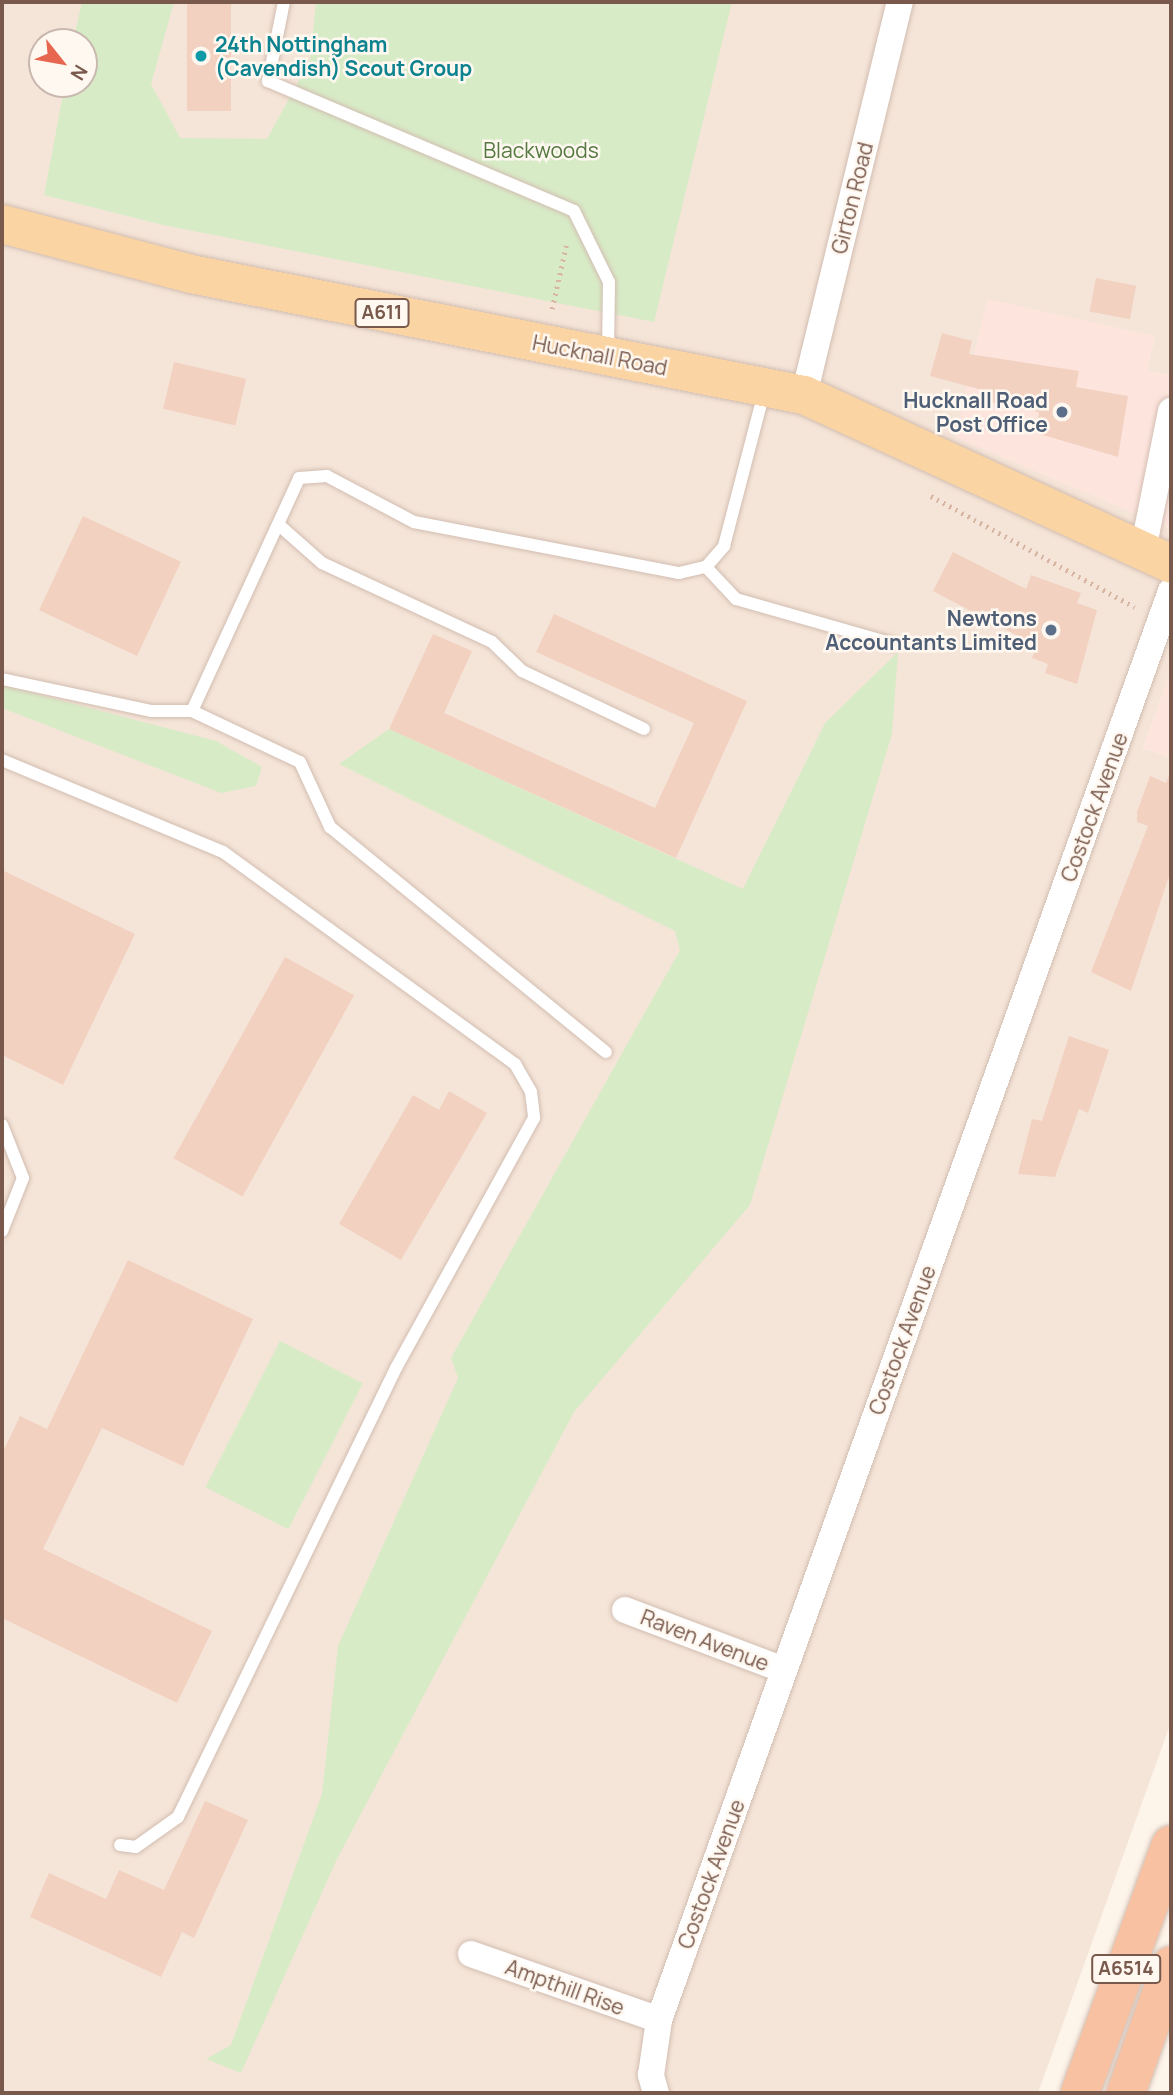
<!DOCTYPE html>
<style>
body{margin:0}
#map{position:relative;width:1173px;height:2095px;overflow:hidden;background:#fdf4ea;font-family:Manrope,sans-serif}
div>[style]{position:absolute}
.residential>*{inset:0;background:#f5e5d8}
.commercial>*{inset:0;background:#fde5de}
.green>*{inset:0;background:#d8ebc7;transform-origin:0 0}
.building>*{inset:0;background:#f2d1c1;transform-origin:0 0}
.path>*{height:4.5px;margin-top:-2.25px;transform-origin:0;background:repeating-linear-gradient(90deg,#d8b4a3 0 2px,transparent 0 7px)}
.roads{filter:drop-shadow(0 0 2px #d2bdb1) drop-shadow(0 0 2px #d2bdb1)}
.service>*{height:12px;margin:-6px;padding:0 6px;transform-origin:6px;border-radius:6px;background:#fff}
.minor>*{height:26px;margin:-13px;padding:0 13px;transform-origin:13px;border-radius:13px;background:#fff}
.primary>*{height:38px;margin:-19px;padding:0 19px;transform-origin:19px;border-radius:19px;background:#fad4a3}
.trunk>*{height:38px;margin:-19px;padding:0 19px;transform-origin:19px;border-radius:19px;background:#f8c2a2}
.dots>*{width:19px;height:19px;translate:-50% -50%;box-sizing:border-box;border:4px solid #fff8f1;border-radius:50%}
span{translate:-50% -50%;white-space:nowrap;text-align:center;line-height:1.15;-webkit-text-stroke:5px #fff8f1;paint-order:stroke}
.shield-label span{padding:2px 5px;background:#fff8f1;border:2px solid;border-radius:5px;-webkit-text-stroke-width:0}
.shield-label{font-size:19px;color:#78594c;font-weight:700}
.culture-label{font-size:21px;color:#0d838f;font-weight:700}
.left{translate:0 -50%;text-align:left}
.park-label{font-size:21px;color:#557841}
.street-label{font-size:21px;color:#78594c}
.service-label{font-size:21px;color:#4e5e75;font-weight:700}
.right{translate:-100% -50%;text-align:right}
.frame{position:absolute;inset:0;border:4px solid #78594c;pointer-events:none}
.north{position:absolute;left:28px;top:28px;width:70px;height:70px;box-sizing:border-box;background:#fff8f1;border:2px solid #c9b8af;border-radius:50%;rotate:121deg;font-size:19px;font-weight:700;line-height:28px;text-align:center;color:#78594c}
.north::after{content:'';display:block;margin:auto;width:24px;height:32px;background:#e66650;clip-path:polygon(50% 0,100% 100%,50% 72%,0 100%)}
</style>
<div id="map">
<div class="residential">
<div style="clip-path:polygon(evenodd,2px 2px,1171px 2px,1171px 375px,1147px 371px,1155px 336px,955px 436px,1171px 529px,1171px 671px,1143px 748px,1171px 758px,1171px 1722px,1038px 2093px,2px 2093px,2px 2px,42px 42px,84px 42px,84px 84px,42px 84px,42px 42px)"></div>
</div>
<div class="commercial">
<div style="clip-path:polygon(987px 299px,1155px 336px,1147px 371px,1171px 375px,1171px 529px,955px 437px)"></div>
<div style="clip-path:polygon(1171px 671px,1171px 758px,1143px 748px)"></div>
</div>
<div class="green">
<div style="clip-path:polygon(82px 2px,174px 2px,151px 84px,180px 138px,267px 139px,310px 60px,316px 2px,732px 2px,654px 322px,163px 225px,44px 195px,65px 84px,84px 84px,84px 42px,73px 42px)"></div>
<div style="clip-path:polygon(898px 652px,892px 734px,750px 1205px,574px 1412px,337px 1859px,241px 2073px,206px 2059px,231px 2045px,322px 1794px,338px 1646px,458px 1378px,451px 1358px,680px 950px,675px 931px,339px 764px,389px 729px,743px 889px,825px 723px)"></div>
<div style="clip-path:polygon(2px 685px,216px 741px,262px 767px,256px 786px,221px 793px,2px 708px)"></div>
<div style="left:280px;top:1341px;width:93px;height:164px;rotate:27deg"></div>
</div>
<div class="building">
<div style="left:187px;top:2px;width:44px;height:109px"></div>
<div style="left:1096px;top:278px;width:41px;height:34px;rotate:11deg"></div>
<div style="clip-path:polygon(942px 333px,972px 341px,969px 354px,1079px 371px,1076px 387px,1128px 396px,1118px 457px,1036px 433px,1039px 412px,984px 401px,986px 391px,930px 376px)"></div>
<div style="left:174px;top:362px;width:74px;height:48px;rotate:13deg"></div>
<div style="left:83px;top:516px;width:108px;height:104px;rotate:25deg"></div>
<div style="clip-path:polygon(953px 552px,1026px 589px,1031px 575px,1081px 593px,1077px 603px,1097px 610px,1077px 684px,1045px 673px,1048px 664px,1032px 658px,1037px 646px,933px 591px)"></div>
<div style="clip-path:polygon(554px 614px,747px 701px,676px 858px,389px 729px,433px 634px,472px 651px,444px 713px,655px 808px,694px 723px,536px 652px)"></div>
<div style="clip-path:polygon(1171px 771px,1171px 870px,1131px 991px,1091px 972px,1148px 826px,1137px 822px,1137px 812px,1150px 776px,1166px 783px)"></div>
<div style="clip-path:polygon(2px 870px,135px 934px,63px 1085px,2px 1055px)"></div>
<div style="left:285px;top:957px;width:79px;height:230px;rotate:29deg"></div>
<div style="clip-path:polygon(1069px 1036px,1109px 1050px,1088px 1113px,1079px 1109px,1055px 1177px,1018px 1174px,1032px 1119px,1042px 1121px)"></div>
<div style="clip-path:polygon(449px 1091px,487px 1113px,401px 1260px,339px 1224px,413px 1095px,439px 1110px)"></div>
<div style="clip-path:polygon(128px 1260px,253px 1319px,183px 1466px,102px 1428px,43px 1549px,212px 1631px,177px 1703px,2px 1618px,2px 1454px,20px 1416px,47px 1429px)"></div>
<div style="clip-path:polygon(205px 1801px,248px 1820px,194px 1938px,182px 1932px,161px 1977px,30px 1917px,49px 1873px,106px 1899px,119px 1870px,164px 1890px)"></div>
</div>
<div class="path">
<div style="left:552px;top:309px;width:65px;rotate:-77.5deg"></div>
<div style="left:931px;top:496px;width:232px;rotate:28.6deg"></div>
</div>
<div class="roads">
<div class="service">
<div style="left:284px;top:2px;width:81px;rotate:101.4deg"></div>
<div style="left:268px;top:81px;width:332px;rotate:23deg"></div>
<div style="left:574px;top:211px;width:79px;rotate:63.8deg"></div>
<div style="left:609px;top:282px;width:70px;rotate:90.8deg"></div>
<div style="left:279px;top:525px;width:57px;rotate:41.5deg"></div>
<div style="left:322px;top:563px;width:187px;rotate:24.9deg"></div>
<div style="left:492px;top:642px;width:42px;rotate:44deg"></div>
<div style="left:522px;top:671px;width:135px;rotate:25.4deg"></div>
<div style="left:706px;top:567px;width:44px;rotate:46.8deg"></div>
<div style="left:736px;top:599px;width:164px;rotate:15.9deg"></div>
<div style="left:2px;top:679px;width:152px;rotate:12.1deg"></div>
<div style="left:151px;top:711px;width:41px"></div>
<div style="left:192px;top:711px;width:119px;rotate:25.3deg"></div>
<div style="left:300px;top:762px;width:72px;rotate:65.2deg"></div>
<div style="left:330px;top:827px;width:356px;rotate:39.2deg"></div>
<div style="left:192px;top:711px;width:256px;rotate:-65.3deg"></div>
<div style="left:299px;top:478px;width:28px;rotate:-4deg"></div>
<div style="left:327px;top:476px;width:98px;rotate:27.9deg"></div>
<div style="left:414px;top:522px;width:270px;rotate:10.9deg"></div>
<div style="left:679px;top:573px;width:28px;rotate:-13deg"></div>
<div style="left:706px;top:567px;width:28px;rotate:-49deg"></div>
<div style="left:724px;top:546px;width:159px;rotate:-75.4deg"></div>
<div style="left:2px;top:760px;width:239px;rotate:22.6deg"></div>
<div style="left:223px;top:852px;width:361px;rotate:36deg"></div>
<div style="left:515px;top:1064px;width:32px;rotate:60deg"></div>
<div style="left:531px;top:1092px;width:26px;rotate:83deg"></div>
<div style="left:534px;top:1118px;width:286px;rotate:118.9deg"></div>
<div style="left:396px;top:1368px;width:499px;rotate:115.9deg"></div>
<div style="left:178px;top:1817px;width:52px;rotate:144.5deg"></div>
<div style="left:136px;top:1847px;width:16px;rotate:-173deg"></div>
<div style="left:2px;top:1125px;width:57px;rotate:68.4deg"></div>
<div style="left:23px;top:1178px;width:57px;rotate:111.6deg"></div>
</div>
<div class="minor">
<div style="left:804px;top:395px;width:405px;rotate:-76.3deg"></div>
<div style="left:1143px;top:550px;width:142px;rotate:-78.6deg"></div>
<div style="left:625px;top:1610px;width:170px;rotate:20.7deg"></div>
<div style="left:471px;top:1954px;width:199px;rotate:19.3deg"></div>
<div style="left:656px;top:2093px;width:19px;rotate:-106deg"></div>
<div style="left:651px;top:2075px;width:56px;rotate:-81.7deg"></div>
<div style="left:659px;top:2020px;width:1518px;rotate:-70.29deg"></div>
</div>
<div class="primary">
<div style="left:2px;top:224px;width:196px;rotate:14.8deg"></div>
<div style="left:191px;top:274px;width:625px;rotate:11.17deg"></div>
<div style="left:804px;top:395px;width:404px;rotate:24.7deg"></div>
</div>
<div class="trunk">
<div style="left:1080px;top:2093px;width:264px;rotate:-69.9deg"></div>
<div style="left:1126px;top:2093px;width:135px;rotate:-70.5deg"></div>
</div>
</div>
<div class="dots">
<div style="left:201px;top:56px;background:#0f9aa8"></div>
<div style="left:1062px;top:412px;background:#5c6f8a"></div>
<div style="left:1051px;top:630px;background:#5c6f8a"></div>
</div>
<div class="shield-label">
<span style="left:382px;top:313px">A611</span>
<span style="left:1126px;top:1969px">A6514</span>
</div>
<div class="culture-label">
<span class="left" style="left:215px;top:56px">24th Nottingham<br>(Cavendish) Scout Group</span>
</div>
<div class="park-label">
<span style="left:541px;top:150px">Blackwoods</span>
</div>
<div class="street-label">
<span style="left:852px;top:198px;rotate:-76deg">Girton Road</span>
<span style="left:600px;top:355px;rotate:11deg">Hucknall Road</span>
<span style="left:1094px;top:807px;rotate:-70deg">Costock Avenue</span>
<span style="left:902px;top:1340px;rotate:-70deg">Costock Avenue</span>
<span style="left:705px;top:1640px;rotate:21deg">Raven Avenue</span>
<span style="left:711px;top:1874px;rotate:-70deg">Costock Avenue</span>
<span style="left:565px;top:1987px;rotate:20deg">Ampthill Rise</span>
</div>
<div class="service-label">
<span class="right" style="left:1048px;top:412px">Hucknall Road<br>Post Office</span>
<span class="right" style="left:1037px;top:630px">Newtons<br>Accountants Limited</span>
</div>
<div class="frame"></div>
<div class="north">N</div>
</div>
